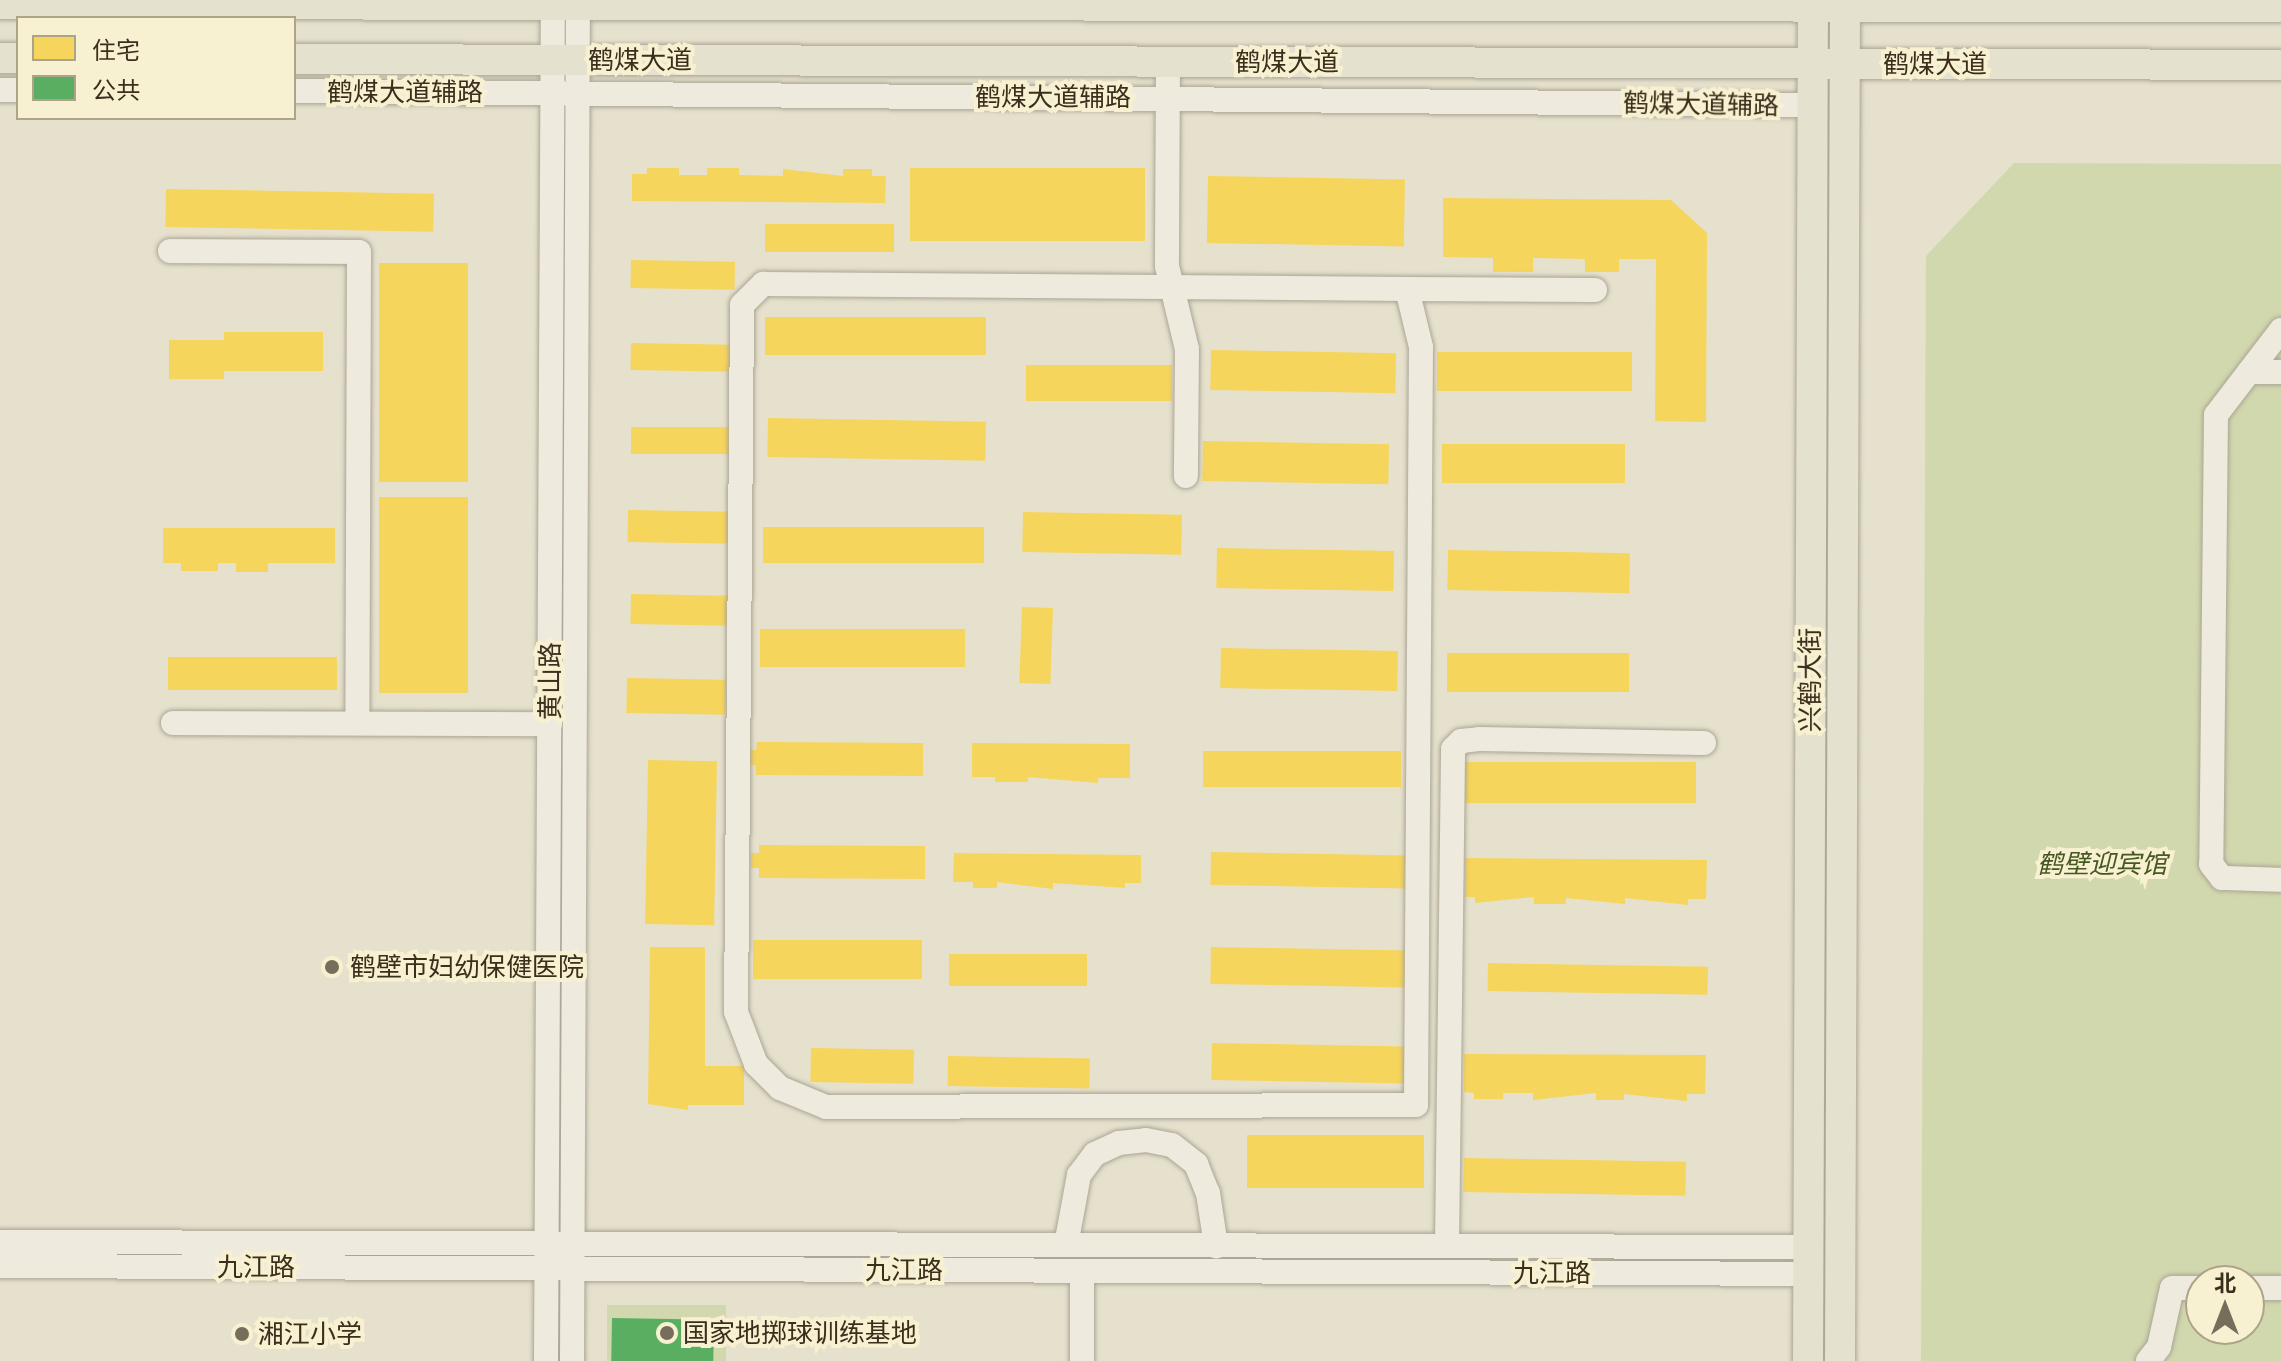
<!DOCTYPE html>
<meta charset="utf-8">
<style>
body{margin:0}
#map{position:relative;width:2281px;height:1361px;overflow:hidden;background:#e6e1cc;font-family:Lora,"Noto Sans SC",serif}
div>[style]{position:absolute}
.green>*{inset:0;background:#d2d8ad;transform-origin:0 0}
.homes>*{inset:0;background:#f6d55c;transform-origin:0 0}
.public>*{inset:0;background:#5aae61;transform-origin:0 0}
.roads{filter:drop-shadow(0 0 2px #aba595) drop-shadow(0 0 2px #aba595)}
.minor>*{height:24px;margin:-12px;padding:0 12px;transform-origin:12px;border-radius:12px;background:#eeeade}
.major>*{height:30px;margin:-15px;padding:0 15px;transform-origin:15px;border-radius:15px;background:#e5e1cf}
.dots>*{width:22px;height:22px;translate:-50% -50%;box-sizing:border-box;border:4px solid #f8f1d1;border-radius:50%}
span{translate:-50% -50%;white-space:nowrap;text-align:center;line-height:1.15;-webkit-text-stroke:8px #f8f1d1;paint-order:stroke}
.street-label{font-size:26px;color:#3a2e1d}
.park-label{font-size:26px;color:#455822;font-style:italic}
.poi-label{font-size:26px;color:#3a2e1d}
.left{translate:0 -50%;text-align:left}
.legend{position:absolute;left:16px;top:16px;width:280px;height:104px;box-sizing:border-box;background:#f8f1d1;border:2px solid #aca389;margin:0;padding:10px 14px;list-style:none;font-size:24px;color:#3a2e1d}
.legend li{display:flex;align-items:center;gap:16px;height:40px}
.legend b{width:40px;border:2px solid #aca389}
.north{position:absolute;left:2185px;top:1265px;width:80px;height:80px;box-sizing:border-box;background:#f8f1d1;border:2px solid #aca389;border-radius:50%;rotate:0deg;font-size:22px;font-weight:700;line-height:32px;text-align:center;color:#3a2e1d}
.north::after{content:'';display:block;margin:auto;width:28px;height:36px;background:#766d5a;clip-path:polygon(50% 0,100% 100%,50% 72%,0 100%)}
</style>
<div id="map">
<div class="green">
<div style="clip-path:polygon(evenodd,2014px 163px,2281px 164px,2281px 1361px,1921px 1361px,1926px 256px,2014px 163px,2201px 1281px,2249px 1281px,2249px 1329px,2201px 1329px,2201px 1281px)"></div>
<div style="left:607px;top:1305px;width:119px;height:56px"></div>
</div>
<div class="homes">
<div style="clip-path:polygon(647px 168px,679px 168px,679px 175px,707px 175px,707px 168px,739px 168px,739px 175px,783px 176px,783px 169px,843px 176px,843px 169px,872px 169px,872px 176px,886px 176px,885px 203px,632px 201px,632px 174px,647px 174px)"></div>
<div style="left:910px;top:168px;width:235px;height:73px"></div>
<div style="left:1208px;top:176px;width:197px;height:67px;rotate:1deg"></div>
<div style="left:166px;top:189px;width:268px;height:38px;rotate:1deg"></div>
<div style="clip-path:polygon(1443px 198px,1671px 200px,1707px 233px,1706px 422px,1655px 421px,1656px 259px,1619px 259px,1619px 272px,1585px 272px,1585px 259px,1533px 258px,1533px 272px,1493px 272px,1493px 258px,1443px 257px)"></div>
<div style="left:765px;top:224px;width:129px;height:28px"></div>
<div style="left:631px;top:260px;width:104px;height:28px;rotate:1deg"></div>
<div style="left:379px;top:263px;width:89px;height:219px"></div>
<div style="left:765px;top:317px;width:221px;height:38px"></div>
<div style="clip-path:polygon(224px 332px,323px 332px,323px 371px,224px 371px,224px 379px,169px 379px,169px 340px,224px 340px)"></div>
<div style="left:631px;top:343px;width:102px;height:27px;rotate:1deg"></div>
<div style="left:1211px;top:350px;width:185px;height:40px;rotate:1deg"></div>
<div style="left:1437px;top:352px;width:195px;height:39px"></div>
<div style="left:1026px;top:365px;width:146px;height:36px"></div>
<div style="left:768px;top:418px;width:218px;height:39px;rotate:1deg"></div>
<div style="left:631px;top:427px;width:105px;height:27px"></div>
<div style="left:1203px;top:441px;width:186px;height:40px;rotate:1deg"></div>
<div style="left:1442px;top:444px;width:183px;height:39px"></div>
<div style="left:379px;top:497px;width:89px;height:196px"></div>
<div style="left:628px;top:510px;width:104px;height:32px;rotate:1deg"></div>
<div style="left:1023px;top:512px;width:159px;height:40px;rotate:1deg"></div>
<div style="left:763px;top:527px;width:221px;height:36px"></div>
<div style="clip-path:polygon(163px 528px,335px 528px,335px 563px,268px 563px,268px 572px,236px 572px,236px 563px,218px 563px,218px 571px,181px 571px,181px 563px,163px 563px)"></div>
<div style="left:1217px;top:548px;width:177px;height:40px;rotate:1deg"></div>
<div style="left:1448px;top:550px;width:182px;height:40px;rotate:1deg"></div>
<div style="left:631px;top:594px;width:99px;height:30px;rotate:1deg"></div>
<div style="left:1022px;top:607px;width:31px;height:76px;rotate:2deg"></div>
<div style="left:760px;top:629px;width:205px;height:38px"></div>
<div style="left:1221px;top:648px;width:177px;height:40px;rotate:1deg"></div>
<div style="left:1447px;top:653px;width:182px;height:39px"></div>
<div style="left:168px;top:657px;width:169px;height:33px"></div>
<div style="left:627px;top:678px;width:99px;height:35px;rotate:1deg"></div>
<div style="clip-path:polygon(757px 742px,923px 743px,923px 776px,756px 775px,756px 765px,748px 765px,749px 750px,756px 750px)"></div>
<div style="clip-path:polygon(972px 743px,1130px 744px,1130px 778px,1098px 778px,1098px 783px,1028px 777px,1028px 782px,995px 782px,995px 777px,972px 777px)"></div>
<div style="left:1203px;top:751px;width:198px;height:36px"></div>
<div style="left:648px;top:760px;width:69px;height:164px;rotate:1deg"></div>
<div style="left:1464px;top:762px;width:232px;height:41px"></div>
<div style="clip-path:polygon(759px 845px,925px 846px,925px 879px,759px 878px,759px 868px,751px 868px,751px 853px,759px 853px)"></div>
<div style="left:1211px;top:852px;width:197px;height:33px;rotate:1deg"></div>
<div style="clip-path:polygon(954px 853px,1141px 855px,1141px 883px,1125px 883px,1125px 888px,1053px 883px,1053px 889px,997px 882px,997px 888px,973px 888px,973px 882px,953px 882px)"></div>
<div style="clip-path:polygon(1465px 858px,1707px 860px,1706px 899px,1688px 899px,1688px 905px,1625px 898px,1625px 904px,1566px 898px,1566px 904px,1534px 904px,1534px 897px,1475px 903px,1475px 897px,1465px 897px)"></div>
<div style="left:753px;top:940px;width:169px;height:39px"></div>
<div style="clip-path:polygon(650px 947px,705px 947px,705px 1066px,744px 1066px,744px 1105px,688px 1105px,688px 1110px,648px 1104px)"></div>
<div style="left:1211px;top:947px;width:196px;height:37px;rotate:1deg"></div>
<div style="left:949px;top:954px;width:138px;height:32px"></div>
<div style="left:1488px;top:963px;width:220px;height:28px;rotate:1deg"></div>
<div style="left:1212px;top:1043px;width:194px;height:37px;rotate:1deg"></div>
<div style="left:811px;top:1048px;width:103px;height:34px;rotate:1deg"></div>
<div style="clip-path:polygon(1464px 1054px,1706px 1055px,1705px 1094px,1687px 1094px,1687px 1101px,1624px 1094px,1624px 1100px,1596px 1100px,1596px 1093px,1533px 1100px,1533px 1093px,1503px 1093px,1503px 1099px,1474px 1099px,1474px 1093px,1464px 1092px)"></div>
<div style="left:948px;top:1056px;width:142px;height:30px;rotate:1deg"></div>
<div style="left:1247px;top:1135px;width:177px;height:53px"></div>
<div style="left:1464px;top:1158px;width:222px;height:34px;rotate:1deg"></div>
</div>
<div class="public">
<div style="left:612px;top:1318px;width:102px;height:43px;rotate:1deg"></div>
</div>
<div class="roads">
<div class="minor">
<div style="left:1168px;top:62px;width:204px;rotate:90.3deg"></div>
<div style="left:1167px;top:266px;width:85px;rotate:76.5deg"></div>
<div style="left:1187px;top:349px;width:127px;rotate:90.5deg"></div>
<div style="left:0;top:90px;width:18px"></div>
<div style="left:294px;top:91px;width:1519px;rotate:0.53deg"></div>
<div style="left:170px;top:251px;width:189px;rotate:0.3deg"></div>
<div style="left:359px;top:252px;width:471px;rotate:90.2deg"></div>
<div style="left:1407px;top:289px;width:60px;rotate:76.4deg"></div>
<div style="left:1421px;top:347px;width:758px;rotate:90.38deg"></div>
<div style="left:1416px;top:1105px;width:590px;rotate:179.81deg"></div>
<div style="left:826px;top:1107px;width:50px;rotate:-157.6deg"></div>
<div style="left:780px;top:1088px;width:34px;rotate:-135deg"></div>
<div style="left:756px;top:1064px;width:56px;rotate:-111deg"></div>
<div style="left:736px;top:1012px;width:707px;rotate:-89.51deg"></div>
<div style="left:742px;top:305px;width:30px;rotate:-45deg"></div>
<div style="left:763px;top:284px;width:644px;rotate:0.44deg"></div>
<div style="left:1407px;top:289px;width:188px;rotate:0.3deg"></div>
<div style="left:2281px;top:330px;width:107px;rotate:127.4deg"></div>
<div style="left:2216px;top:415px;width:449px;rotate:90.6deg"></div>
<div style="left:2211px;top:864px;width:18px;rotate:52deg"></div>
<div style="left:2222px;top:878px;width:59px;rotate:1.9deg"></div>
<div style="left:2249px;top:372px;width:32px"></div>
<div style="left:173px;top:723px;width:377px;rotate:0.2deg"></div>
<div style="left:0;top:1242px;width:1808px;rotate:0.16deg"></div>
<div style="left:1066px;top:1245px;width:71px;rotate:-79.5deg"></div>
<div style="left:1079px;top:1175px;width:26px;rotate:-53deg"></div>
<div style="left:1095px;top:1154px;width:26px;rotate:-25deg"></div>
<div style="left:1119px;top:1143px;width:27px;rotate:-6deg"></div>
<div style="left:1146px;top:1140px;width:26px;rotate:11deg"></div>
<div style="left:1172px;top:1145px;width:31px;rotate:38deg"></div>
<div style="left:1196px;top:1164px;width:31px;rotate:68deg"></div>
<div style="left:1208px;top:1193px;width:54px;rotate:81.4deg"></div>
<div style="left:1447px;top:1246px;width:497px;rotate:-89.3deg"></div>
<div style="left:1453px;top:749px;width:11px;rotate:-45deg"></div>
<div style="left:1461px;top:741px;width:18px;rotate:-6deg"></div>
<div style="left:1479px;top:739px;width:225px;rotate:1deg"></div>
<div style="left:0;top:1266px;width:1808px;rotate:0.25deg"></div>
<div style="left:2249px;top:1288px;width:32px"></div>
<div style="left:546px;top:1361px;width:1361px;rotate:-89.71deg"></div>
<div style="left:572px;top:1361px;width:1361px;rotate:-89.75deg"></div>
<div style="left:1082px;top:1361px;width:90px;rotate:-90deg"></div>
<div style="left:2148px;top:1361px;width:18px;rotate:-52deg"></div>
<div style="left:2159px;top:1347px;width:60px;rotate:-77.6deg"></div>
<div style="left:2172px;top:1288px;width:29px"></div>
</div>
<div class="major">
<div style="left:0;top:4px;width:2281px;rotate:0.08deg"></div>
<div style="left:0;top:58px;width:18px"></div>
<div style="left:294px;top:59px;width:1987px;rotate:0.17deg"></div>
<div style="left:1808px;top:1361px;width:1361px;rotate:-89.79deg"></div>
<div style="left:1840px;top:1361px;width:1361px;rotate:-89.79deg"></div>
</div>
</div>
<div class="dots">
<div style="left:332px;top:967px;background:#766d5a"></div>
<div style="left:667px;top:1333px;background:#766d5a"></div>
<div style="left:242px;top:1334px;background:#766d5a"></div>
</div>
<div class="street-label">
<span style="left:640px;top:60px">鹤煤大道</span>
<span style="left:1287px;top:62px">鹤煤大道</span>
<span style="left:1935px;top:64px">鹤煤大道</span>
<span style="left:405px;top:92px">鹤煤大道辅路</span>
<span style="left:1053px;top:97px">鹤煤大道辅路</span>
<span style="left:1701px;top:104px;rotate:1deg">鹤煤大道辅路</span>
<span style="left:1810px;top:680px;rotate:-90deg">兴鹤大街</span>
<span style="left:550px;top:681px;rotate:-90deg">黄山路</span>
<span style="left:256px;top:1267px">九江路</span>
<span style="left:904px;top:1270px">九江路</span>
<span style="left:1552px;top:1273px">九江路</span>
</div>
<div class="park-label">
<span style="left:2102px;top:864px">鹤壁迎宾馆</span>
</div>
<div class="poi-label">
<span class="left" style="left:350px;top:967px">鹤壁市妇幼保健医院</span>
<span class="left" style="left:683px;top:1333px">国家地掷球训练基地</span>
<span class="left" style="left:258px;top:1334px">湘江小学</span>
</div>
<ul class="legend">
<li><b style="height:22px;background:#f6d55c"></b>住宅</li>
<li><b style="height:22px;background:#5aae61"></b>公共</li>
</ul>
<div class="north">北</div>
</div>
